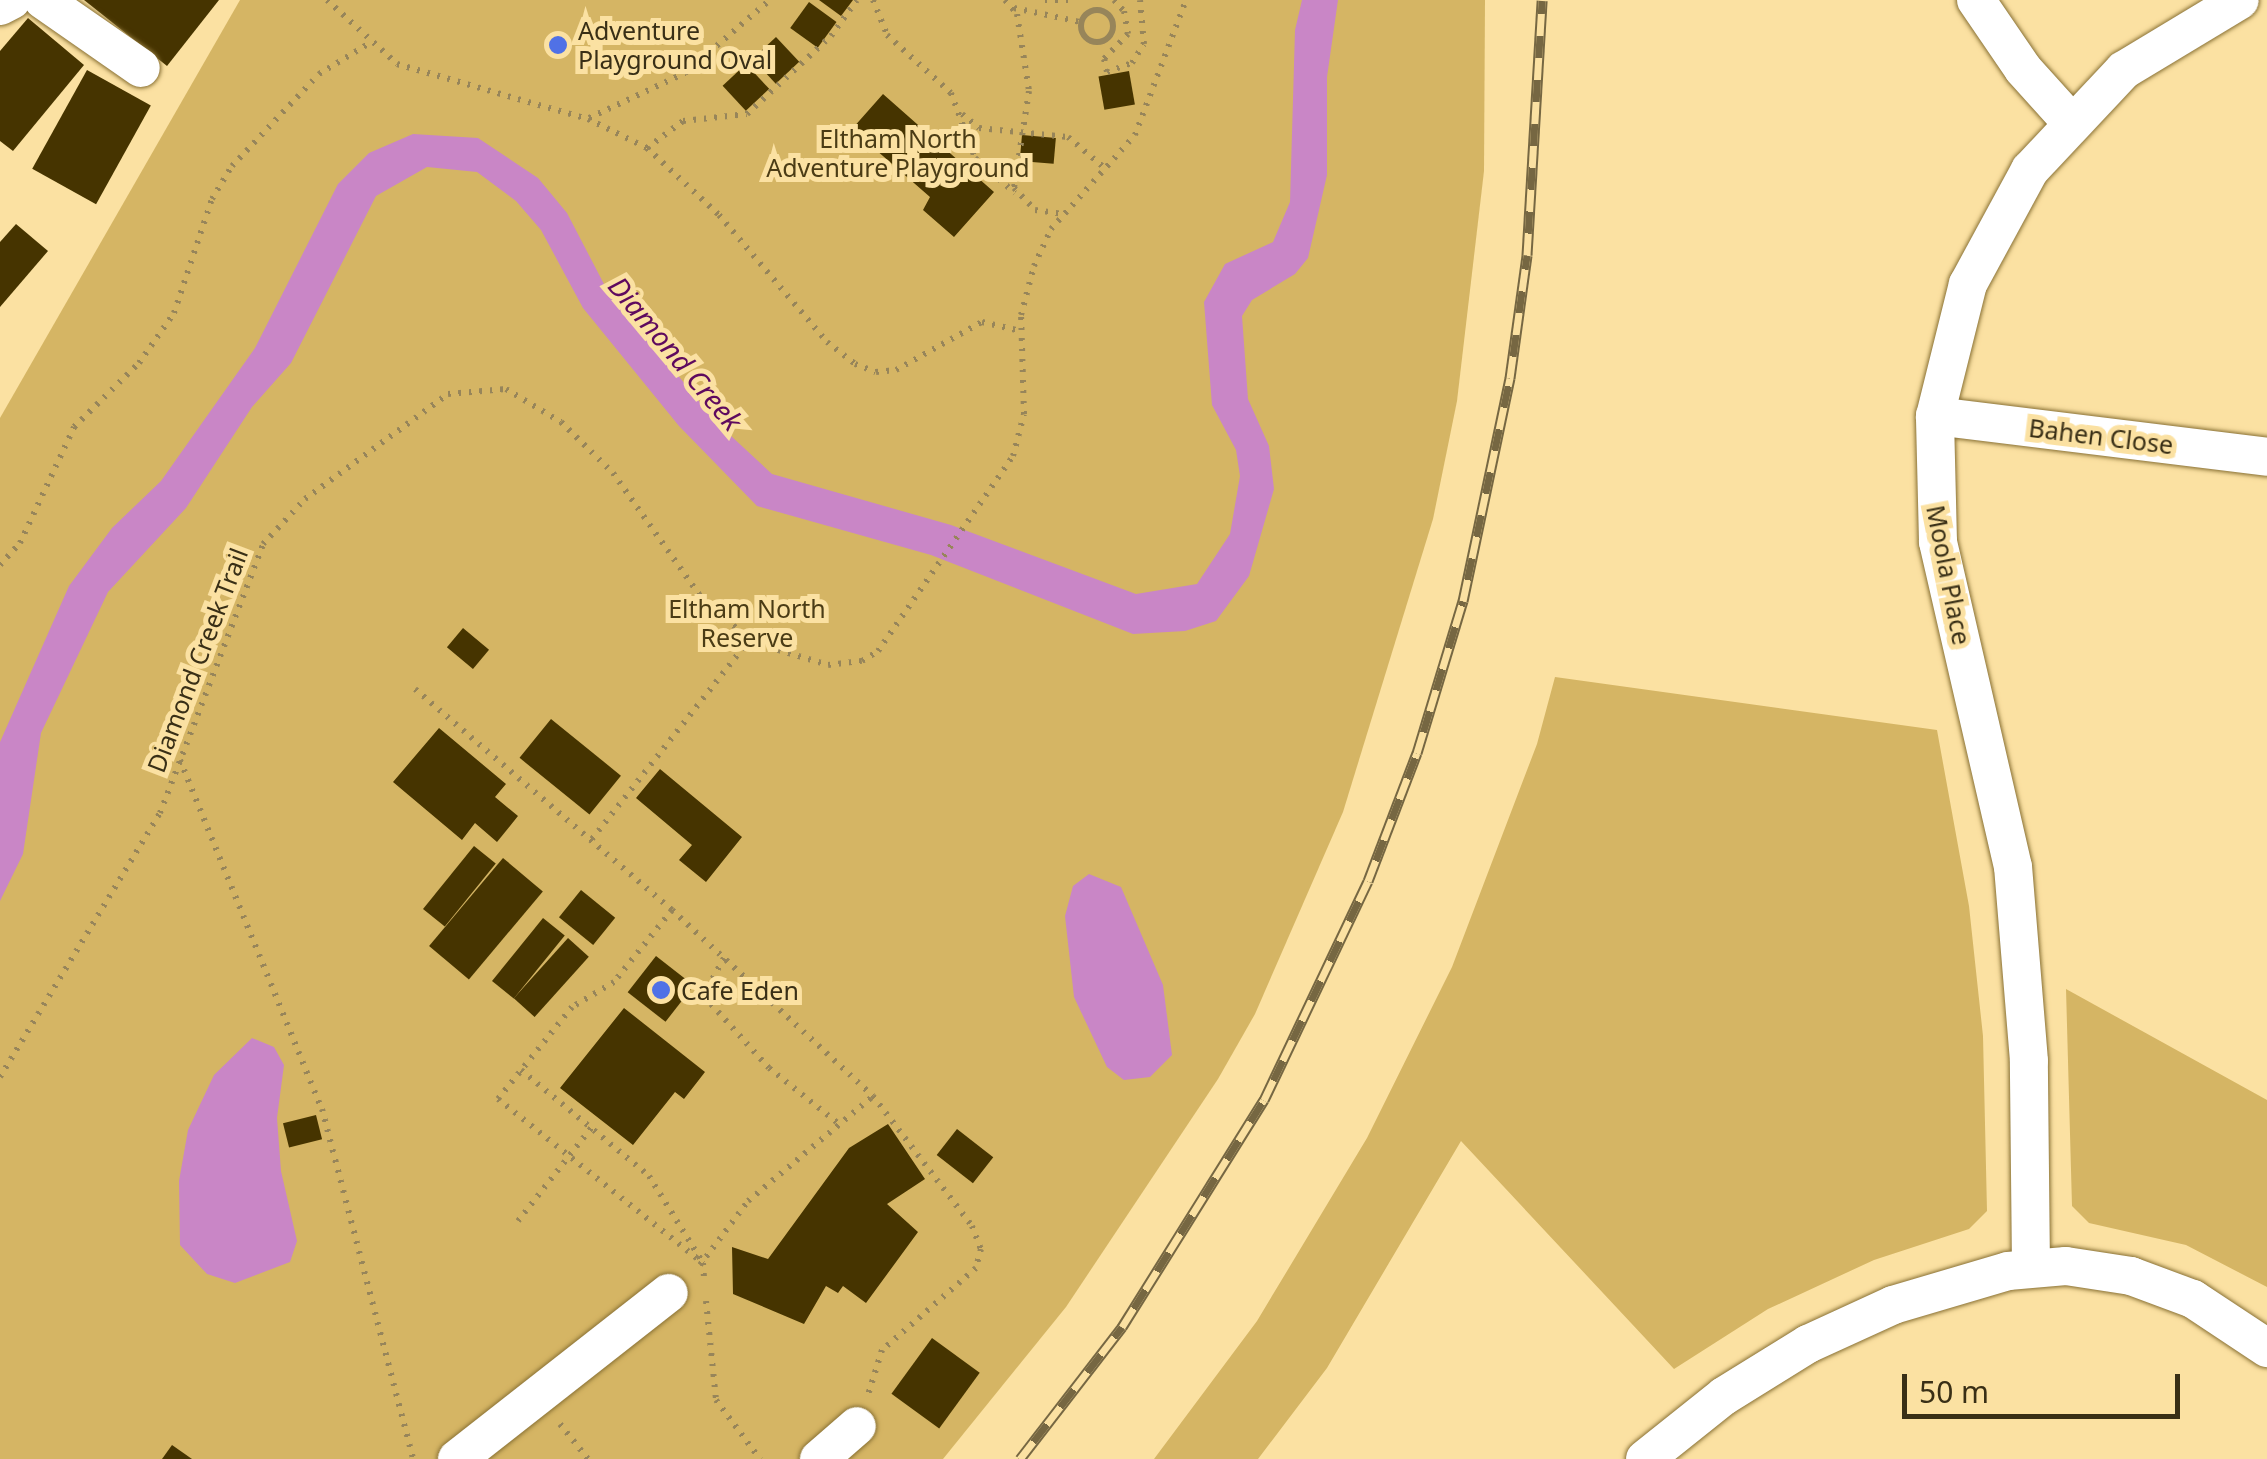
<!DOCTYPE html>
<style>
body{margin:0}
#map{position:relative;width:2267px;height:1459px;overflow:hidden;background:#fbe1a2;font-family:"Noto Sans",sans-serif}
div>[style]{position:absolute}
.green>*{inset:0;background:#d5b564}
.water>*{inset:0;background:#c986c6}
.building>*{inset:0;background:#463400;transform-origin:0 0}
.path>*{height:6px;margin-top:-3px;transform-origin:0;background:repeating-linear-gradient(90deg,#97855a 0 2.5px,transparent 0 10.5px)}
.path>.ring{margin:-3px;padding:0;box-sizing:content-box;background:none;border:6px solid #97855a;border-radius:50%}
.roads{filter:drop-shadow(0 0 2px #897135) drop-shadow(0 0 2px #897135)}
.minor>*{height:38px;margin:-19px;padding:0 19px;transform-origin:19px;border-radius:19px;background:#fff}
.rail>*{height:11px;margin-top:-5.5px;transform-origin:0;background:repeating-linear-gradient(90deg,#fbe1a2 0 22px,#766742 0 44px);box-sizing:border-box;border-block:2px solid #766742}
.dots>*{width:28px;height:28px;translate:-50% -50%;box-sizing:border-box;border:5px solid #fbe1a2;border-radius:50%}
span{translate:-50% -50%;white-space:nowrap;text-align:center;line-height:1.15;-webkit-text-stroke:10px #fbe1a2;paint-order:stroke}
.poi-label{font-size:25px;color:#392f16}
.left{translate:0 -50%;text-align:left}
.park-label{font-size:25px;color:#4b3c15}
.street-label{font-size:25px;color:#392f16}
.water-label{font-size:28px;color:#5e0a5e;font-style:italic}
.scale{position:absolute;left:1902px;top:1374px;width:278px;height:45px;box-sizing:border-box;border:5px solid #392f16;border-top:0;padding-left:12px;font-size:30px;line-height:35px;white-space:nowrap;color:#392f16;-webkit-text-stroke:8px #fbe1a2;paint-order:stroke}
</style>
<div id="map">
<div class="green">
<div style="clip-path:polygon(240px 0,1485px 0,1484px 171px,1457px 401px,1433px 519px,1343px 812px,1255px 1014px,1218px 1079px,1066px 1307px,943px 1459px,0 1459px,0 418px)"></div>
<div style="clip-path:polygon(1555px 677px,1937px 730px,1969px 906px,1983px 1036px,1987px 1211px,1969px 1229px,1874px 1260px,1768px 1309px,1674px 1369px,1461px 1141px,1327px 1368px,1258px 1459px,1154px 1459px,1257px 1321px,1367px 1138px,1452px 967px,1537px 744px)"></div>
<div style="clip-path:polygon(2066px 989px,2267px 1100px,2267px 1287px,2186px 1245px,2089px 1223px,2072px 1206px)"></div>
</div>
<div class="water">
<div style="clip-path:polygon(1302px 0,1338px 0,1327px 77px,1327px 175px,1308px 258px,1295px 274px,1252px 300px,1242px 316px,1248px 399px,1269px 446px,1274px 489px,1249px 576px,1216px 621px,1185px 631px,1133px 634px,931px 555px,757px 506px,679px 426px,583px 308px,541px 230px,516px 201px,477px 172px,427px 167px,376px 196px,291px 363px,252px 407px,186px 508px,108px 592px,41px 733px,23px 854px,0 901px,0 742px,69px 586px,112px 528px,161px 481px,255px 348px,338px 184px,369px 153px,413px 134px,478px 138px,538px 178px,567px 213px,605px 286px,716px 422px,772px 474px,951px 525px,1136px 594px,1197px 584px,1230px 534px,1240px 476px,1236px 450px,1212px 405px,1204px 302px,1225px 264px,1273px 242px,1290px 202px,1295px 30px)"></div>
<div style="clip-path:polygon(1089px 874px,1121px 887px,1163px 985px,1172px 1055px,1150px 1077px,1124px 1080px,1107px 1067px,1074px 997px,1065px 916px,1073px 886px)"></div>
<div style="clip-path:polygon(252px 1038px,274px 1047px,284px 1065px,277px 1118px,281px 1171px,297px 1241px,290px 1262px,235px 1283px,207px 1274px,180px 1245px,179px 1181px,188px 1130px,214px 1075px)"></div>
</div>
<div class="building">
<div style="clip-path:polygon(84px 0,219px 0,167px 66px)"></div>
<div style="clip-path:polygon(819px 0,853px 0,841px 16px)"></div>
<div style="left:809px;top:2px;width:34px;height:32px;rotate:36deg"></div>
<div style="clip-path:polygon(28px 18px,84px 65px,13px 151px,0 141px,0 51px)"></div>
<div style="left:776px;top:37px;width:34px;height:32px;rotate:47deg"></div>
<div style="left:746px;top:64px;width:34px;height:32px;rotate:47deg"></div>
<div style="left:87px;top:70px;width:73px;height:113px;rotate:29deg"></div>
<div style="left:1129px;top:71px;width:34px;height:31px;rotate:80deg"></div>
<div style="clip-path:polygon(883px 94px,994px 192px,954px 237px,923px 210px,930px 197px,852px 129px)"></div>
<div style="left:1022px;top:135px;width:34px;height:26px;rotate:5deg"></div>
<div style="clip-path:polygon(16px 224px,48px 251px,0 307px,0 242px)"></div>
<div style="left:463px;top:628px;width:34px;height:25px;rotate:40deg"></div>
<div style="left:551px;top:719px;width:90px;height:50px;rotate:39deg"></div>
<div style="clip-path:polygon(439px 728px,506px 784px,495px 797px,518px 816px,497px 842px,475px 823px,462px 840px,393px 782px)"></div>
<div style="clip-path:polygon(660px 769px,742px 837px,706px 882px,679px 860px,692px 845px,636px 798px)"></div>
<div style="left:474px;top:846px;width:28px;height:81px;rotate:39deg"></div>
<div style="left:503px;top:858px;width:52px;height:115px;rotate:40deg"></div>
<div style="left:581px;top:890px;width:44px;height:35px;rotate:39deg"></div>
<div style="left:543px;top:918px;width:28px;height:81px;rotate:39deg"></div>
<div style="left:568px;top:938px;width:28px;height:81px;rotate:42deg"></div>
<div style="left:656px;top:956px;width:48px;height:46px;rotate:38deg"></div>
<div style="clip-path:polygon(624px 1008px,705px 1072px,684px 1099px,675px 1092px,633px 1145px,560px 1088px)"></div>
<div style="left:316px;top:1115px;width:25px;height:34px;rotate:76deg"></div>
<div style="clip-path:polygon(888px 1124px,925px 1179px,887px 1204px,918px 1232px,866px 1303px,843px 1286px,838px 1293px,826px 1286px,804px 1324px,733px 1294px,732px 1247px,768px 1259px,849px 1148px)"></div>
<div style="left:957px;top:1129px;width:46px;height:33px;rotate:38deg"></div>
<div style="left:932px;top:1338px;width:59px;height:69px;rotate:36deg"></div>
<div style="clip-path:polygon(172px 1445px,192px 1459px,162px 1459px)"></div>
</div>
<div class="path">
<div style="left:327px;top:0;width:95px;rotate:42.4deg"></div>
<div style="left:397px;top:64px;width:199px;rotate:16.1deg"></div>
<div style="left:588px;top:119px;width:66px;rotate:26.2deg"></div>
<div style="left:647px;top:148px;width:98px;rotate:42.9deg"></div>
<div style="left:719px;top:215px;width:167px;rotate:49.6deg"></div>
<div style="left:827px;top:342px;width:36px;rotate:38deg"></div>
<div style="left:855px;top:364px;width:22px;rotate:21deg"></div>
<div style="left:876px;top:372px;width:20px;rotate:-6deg"></div>
<div style="left:896px;top:370px;width:98px;rotate:-29.2deg"></div>
<div style="left:982px;top:322px;width:39px;rotate:13deg"></div>
<div style="left:873px;top:0;width:38px;rotate:68deg"></div>
<div style="left:887px;top:35px;width:86px;rotate:42.2deg"></div>
<div style="left:951px;top:93px;width:69px;rotate:69.7deg"></div>
<div style="left:975px;top:158px;width:53px;rotate:41.2deg"></div>
<div style="left:1005px;top:0;width:18px;rotate:49deg"></div>
<div style="left:1017px;top:14px;width:78px;rotate:81.1deg"></div>
<div style="left:1029px;top:91px;width:98px;rotate:98.8deg"></div>
<div style="left:1014px;top:188px;width:30px;rotate:46deg"></div>
<div style="left:1035px;top:210px;width:28px;rotate:8deg"></div>
<div style="left:1045px;top:0;width:30px"></div>
<div style="left:1114px;top:0;width:15px;rotate:48deg"></div>
<div style="left:1124px;top:11px;width:23px;rotate:80deg"></div>
<div style="left:1128px;top:34px;width:35px;rotate:134deg"></div>
<div style="left:1104px;top:59px;width:13px;rotate:77deg"></div>
<div style="left:1107px;top:72px;width:27px;rotate:-20deg"></div>
<div style="left:1132px;top:63px;width:22px;rotate:-58deg"></div>
<div style="left:1144px;top:44px;width:44px;rotate:-95.2deg"></div>
<div style="left:1014px;top:8px;width:67px;rotate:12deg"></div>
<div class="ring" style="left:1081px;top:10px;width:26px;height:26px"></div>
<div style="left:962px;top:114px;width:22px;rotate:39deg"></div>
<div style="left:979px;top:128px;width:89px;rotate:5.8deg"></div>
<div style="left:1068px;top:137px;width:51px;rotate:40.2deg"></div>
<div style="left:589px;top:118px;width:106px;rotate:-25.1deg"></div>
<div style="left:685px;top:73px;width:112px;rotate:-40.7deg"></div>
<div style="left:647px;top:148px;width:45px;rotate:-36.9deg"></div>
<div style="left:683px;top:121px;width:64px;rotate:-6.2deg"></div>
<div style="left:747px;top:114px;width:115px;rotate:-42.9deg"></div>
<div style="left:831px;top:36px;width:44px;rotate:-54.2deg"></div>
<div style="left:0;top:565px;width:30px;rotate:-48deg"></div>
<div style="left:20px;top:543px;width:128px;rotate:-65deg"></div>
<div style="left:74px;top:427px;width:91px;rotate:-44.6deg"></div>
<div style="left:139px;top:363px;width:61px;rotate:-55deg"></div>
<div style="left:174px;top:313px;width:120px;rotate:-71.6deg"></div>
<div style="left:212px;top:199px;width:39px;rotate:-59deg"></div>
<div style="left:232px;top:166px;width:127px;rotate:-46.6deg"></div>
<div style="left:319px;top:74px;width:57px;rotate:-31.5deg"></div>
<div style="left:415px;top:689px;width:339px;rotate:40.7deg"></div>
<div style="left:672px;top:910px;width:274px;rotate:42.8deg"></div>
<div style="left:873px;top:1096px;width:163px;rotate:52.7deg"></div>
<div style="left:972px;top:1226px;width:25px;rotate:69deg"></div>
<div style="left:981px;top:1249px;width:20px;rotate:105deg"></div>
<div style="left:976px;top:1268px;width:125px;rotate:138.9deg"></div>
<div style="left:882px;top:1350px;width:47px;rotate:107.3deg"></div>
<div style="left:180px;top:760px;width:377px;rotate:67.9deg"></div>
<div style="left:322px;top:1109px;width:362px;rotate:75.4deg"></div>
<div style="left:592px;top:839px;width:255px;rotate:-51.7deg"></div>
<div style="left:672px;top:910px;width:92px;rotate:128.9deg"></div>
<div style="left:614px;top:982px;width:49px;rotate:149.2deg"></div>
<div style="left:572px;top:1007px;width:118px;rotate:128.8deg"></div>
<div style="left:498px;top:1099px;width:263px;rotate:38.7deg"></div>
<div style="left:724px;top:958px;width:35px;rotate:119deg"></div>
<div style="left:707px;top:989px;width:16px;rotate:75deg"></div>
<div style="left:711px;top:1004px;width:86px;rotate:47.8deg"></div>
<div style="left:769px;top:1068px;width:90px;rotate:38.7deg"></div>
<div style="left:521px;top:1070px;width:166px;rotate:39.6deg"></div>
<div style="left:649px;top:1176px;width:102px;rotate:58.2deg"></div>
<div style="left:703px;top:1263px;width:15px;rotate:86deg"></div>
<div style="left:0;top:1077px;width:309px;rotate:-58.8deg"></div>
<div style="left:160px;top:813px;width:288px;rotate:-69deg"></div>
<div style="left:263px;top:544px;width:62px;rotate:-47deg"></div>
<div style="left:305px;top:499px;width:177px;rotate:-36.3deg"></div>
<div style="left:448px;top:394px;width:58px;rotate:-4.9deg"></div>
<div style="left:506px;top:389px;width:64px;rotate:31deg"></div>
<div style="left:561px;top:422px;width:73px;rotate:44.4deg"></div>
<div style="left:613px;top:473px;width:164px;rotate:54.7deg"></div>
<div style="left:708px;top:607px;width:62px;rotate:36.5deg"></div>
<div style="left:758px;top:644px;width:73px;rotate:16.7deg"></div>
<div style="left:828px;top:665px;width:34px;rotate:-7deg"></div>
<div style="left:862px;top:661px;width:19px;rotate:-32deg"></div>
<div style="left:878px;top:651px;width:237px;rotate:-55.3deg"></div>
<div style="left:1013px;top:456px;width:43px;rotate:-75.3deg"></div>
<div style="left:1024px;top:414px;width:99px;rotate:-91.7deg"></div>
<div style="left:1021px;top:315px;width:51px;rotate:-75.1deg"></div>
<div style="left:1034px;top:266px;width:41px;rotate:-65.3deg"></div>
<div style="left:1051px;top:229px;width:126px;rotate:-48.2deg"></div>
<div style="left:1135px;top:135px;width:144px;rotate:-69.3deg"></div>
<div style="left:518px;top:1221px;width:120px;rotate:-51.8deg"></div>
<div style="left:700px;top:1265px;width:80px;rotate:-53.1deg"></div>
<div style="left:748px;top:1201px;width:163px;rotate:-40deg"></div>
<div style="left:706px;top:1301px;width:100px;rotate:84.2deg"></div>
<div style="left:716px;top:1400px;width:74px;rotate:53.3deg"></div>
<div style="left:560px;top:1424px;width:45px;rotate:51.3deg"></div>
</div>
<div class="roads">
<div class="minor">
<div style="left:43px;top:0;width:119px;rotate:34.8deg"></div>
<div style="left:1976px;top:0;width:83px;rotate:55.7deg"></div>
<div style="left:2023px;top:69px;width:70px;rotate:47.9deg"></div>
<div style="left:0;top:6px;width:13px;rotate:-27deg"></div>
<div style="left:1935px;top:416px;width:335px;rotate:7deg"></div>
<div style="left:2031px;top:1268px;width:207px;rotate:-90.6deg"></div>
<div style="left:2029px;top:1061px;width:195px;rotate:-94.7deg"></div>
<div style="left:2013px;top:867px;width:334px;rotate:-103deg"></div>
<div style="left:1938px;top:542px;width:126px;rotate:-91.4deg"></div>
<div style="left:1935px;top:416px;width:136px;rotate:-76deg"></div>
<div style="left:1968px;top:284px;width:130px;rotate:-61.5deg"></div>
<div style="left:2030px;top:170px;width:137px;rotate:-46.8deg"></div>
<div style="left:2124px;top:70px;width:135px;rotate:-31.1deg"></div>
<div style="left:457px;top:1459px;width:269px;rotate:-38.1deg"></div>
<div style="left:819px;top:1459px;width:50px;rotate:-41deg"></div>
<div style="left:1645px;top:1459px;width:101px;rotate:-38.6deg"></div>
<div style="left:1724px;top:1396px;width:99px;rotate:-31.8deg"></div>
<div style="left:1808px;top:1344px;width:94px;rotate:-24.6deg"></div>
<div style="left:1893px;top:1305px;width:120px;rotate:-16.5deg"></div>
<div style="left:2008px;top:1271px;width:58px;rotate:-4.9deg"></div>
<div style="left:2066px;top:1266px;width:66px;rotate:8.7deg"></div>
<div style="left:2131px;top:1276px;width:66px;rotate:20.4deg"></div>
<div style="left:2193px;top:1299px;width:89px;rotate:33.5deg"></div>
</div>
</div>
<div class="rail">
<div style="left:1020px;top:1459px;width:167px;rotate:-52.3deg"></div>
<div style="left:1122px;top:1327px;width:268px;rotate:-58deg"></div>
<div style="left:1264px;top:1100px;width:242px;rotate:-64.6deg"></div>
<div style="left:1368px;top:881px;width:137px;rotate:-69.1deg"></div>
<div style="left:1417px;top:753px;width:159px;rotate:-73.2deg"></div>
<div style="left:1463px;top:601px;width:228px;rotate:-78.1deg"></div>
<div style="left:1510px;top:378px;width:124px;rotate:-82.1deg"></div>
<div style="left:1527px;top:255px;width:255px;rotate:-86.6deg"></div>
</div>
<div class="dots">
<div style="left:558px;top:45px;background:#5071e6"></div>
<div style="left:661px;top:990px;background:#5071e6"></div>
</div>
<div class="poi-label">
<span class="left" style="left:578px;top:45px">Adventure<br>Playground Oval</span>
<span class="left" style="left:681px;top:990px">Cafe Eden</span>
</div>
<div class="park-label">
<span style="left:898px;top:153px">Eltham North<br>Adventure Playground</span>
<span style="left:747px;top:623px">Eltham North<br>Reserve</span>
</div>
<div class="street-label">
<span style="left:2101px;top:436px;rotate:7deg">Bahen Close</span>
<span style="left:1949px;top:575px;rotate:79deg">Moola Place</span>
<span style="left:197px;top:660px;rotate:-69deg">Diamond Creek Trail</span>
</div>
<div class="water-label">
<span style="left:676px;top:353px;rotate:50deg">Diamond Creek</span>
</div>
<div class="scale">50 m</div>
</div>
